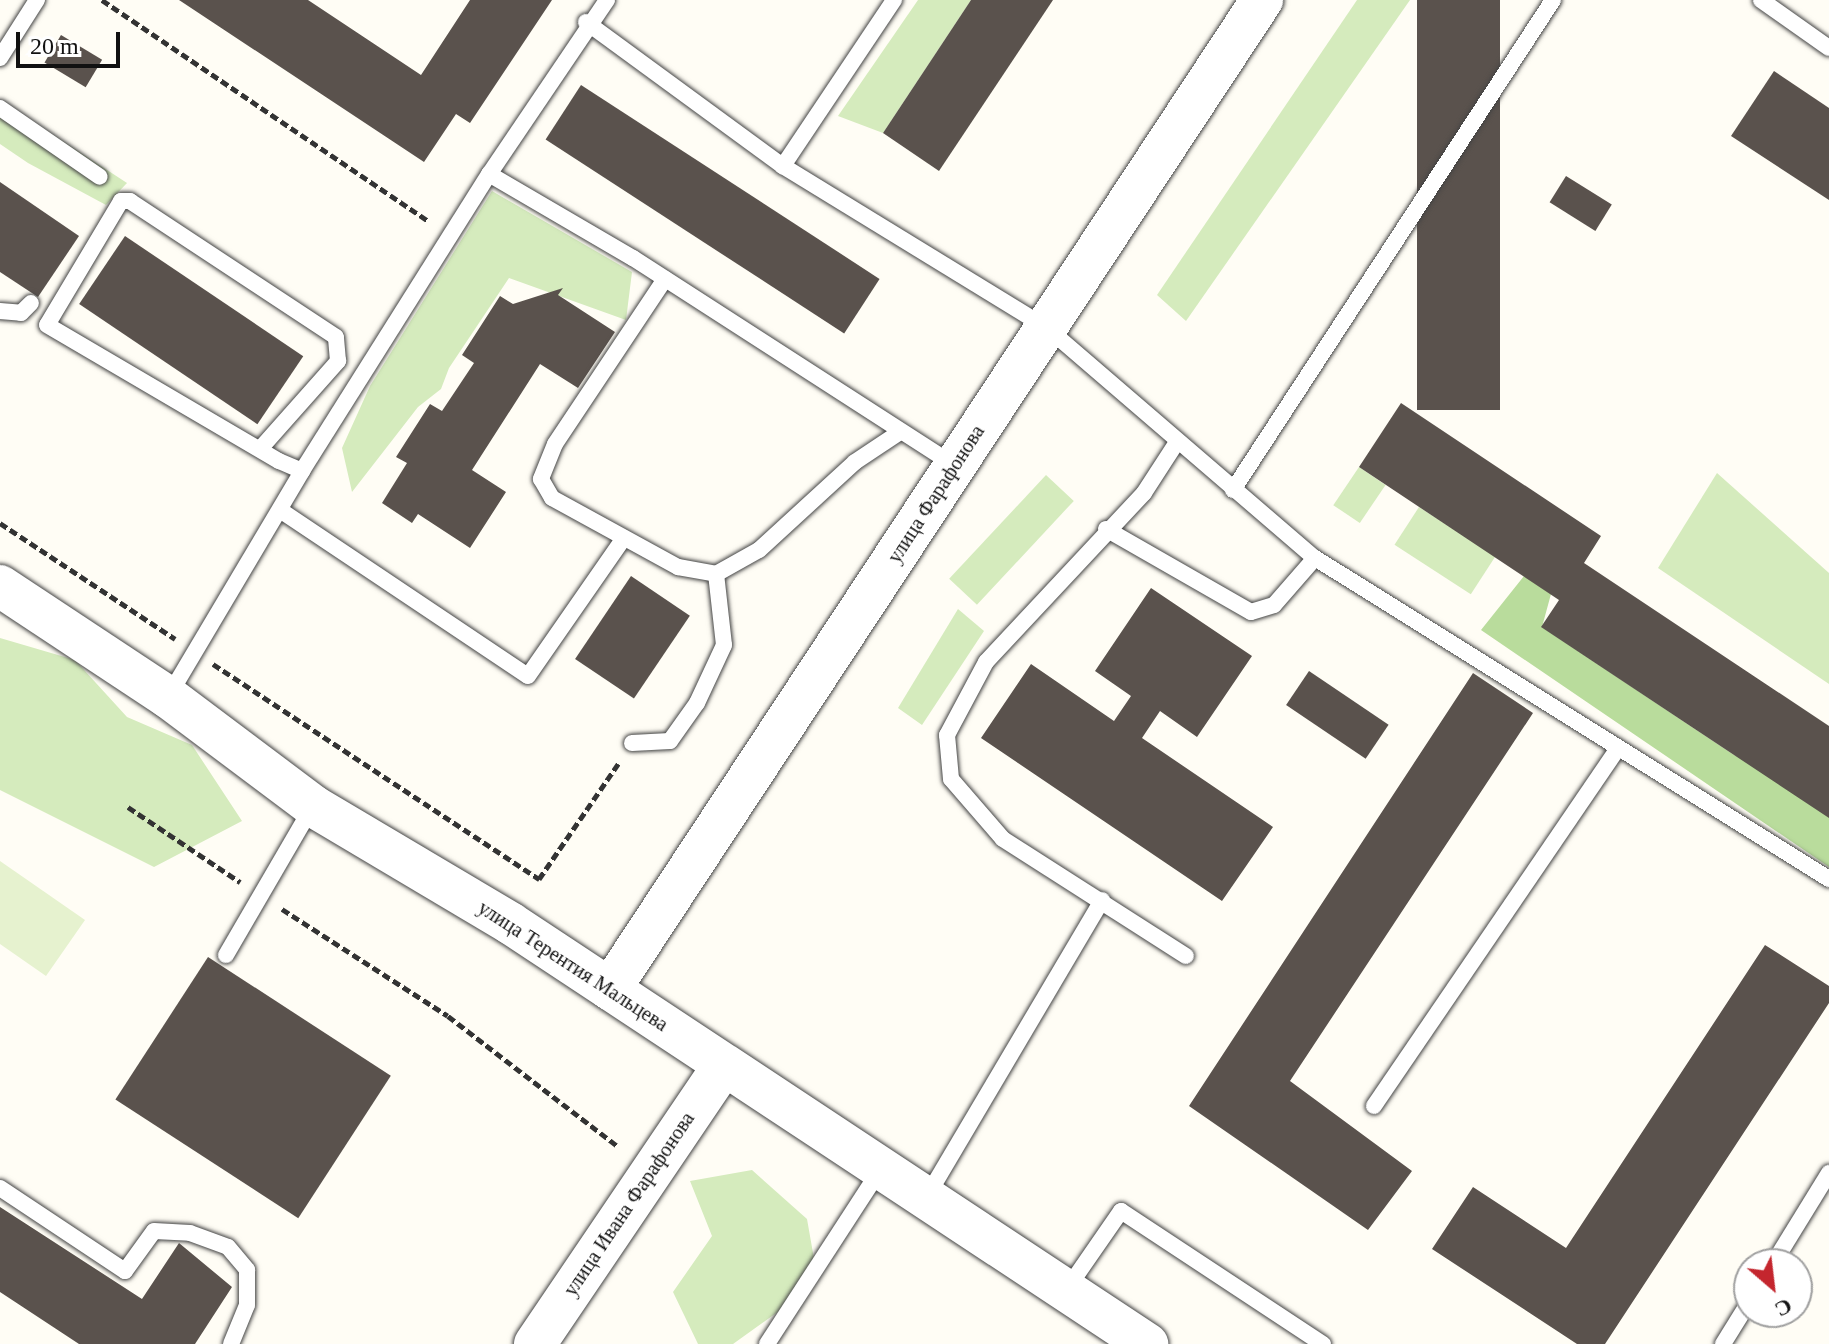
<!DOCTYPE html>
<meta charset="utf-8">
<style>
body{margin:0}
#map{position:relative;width:1829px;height:1344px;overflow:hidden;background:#fffdf5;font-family:"Times New Roman",serif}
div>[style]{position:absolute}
.green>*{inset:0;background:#d5ebbd;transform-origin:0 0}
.forest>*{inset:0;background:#b9dc9c}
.pitch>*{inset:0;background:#e6f2cf}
.building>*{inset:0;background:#5a524d;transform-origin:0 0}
.path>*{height:5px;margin-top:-2.5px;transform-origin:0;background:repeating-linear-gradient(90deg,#333 0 8px,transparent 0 12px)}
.roads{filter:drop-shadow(0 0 2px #444) drop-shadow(0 0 2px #444)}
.service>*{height:16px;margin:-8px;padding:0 8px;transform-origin:8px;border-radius:8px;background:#fff}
.tertiary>*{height:42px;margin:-21px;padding:0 21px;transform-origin:21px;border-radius:21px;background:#fff}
span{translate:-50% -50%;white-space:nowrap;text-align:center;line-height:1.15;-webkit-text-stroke:8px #fff;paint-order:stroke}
.street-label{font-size:20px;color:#111}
.north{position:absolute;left:1733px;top:1248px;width:80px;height:80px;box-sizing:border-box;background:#fff;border:2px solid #a0a0a0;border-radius:50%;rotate:152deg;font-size:22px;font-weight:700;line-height:32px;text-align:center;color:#111}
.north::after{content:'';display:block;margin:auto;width:28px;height:36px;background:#c4262e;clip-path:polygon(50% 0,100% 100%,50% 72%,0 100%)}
.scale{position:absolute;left:16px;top:32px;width:104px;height:36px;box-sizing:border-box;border:4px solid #111;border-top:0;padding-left:10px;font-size:24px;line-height:28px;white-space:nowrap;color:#111;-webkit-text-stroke:6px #fff;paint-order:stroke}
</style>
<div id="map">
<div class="green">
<div style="clip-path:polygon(918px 0,971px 0,883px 133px,838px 116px)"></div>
<div style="clip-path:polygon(1357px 0,1410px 0,1186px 321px,1157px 295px)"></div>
<div style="clip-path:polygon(0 100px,127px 183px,106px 205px,28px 163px,0 144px)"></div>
<div style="clip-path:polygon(492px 191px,632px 272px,626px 320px,509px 278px,449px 368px,441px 389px,418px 407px,352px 492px,342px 448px,370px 386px)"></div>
<div style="left:1359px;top:467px;width:32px;height:46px;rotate:34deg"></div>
<div style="clip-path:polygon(1717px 473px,1829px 573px,1829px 684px,1658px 568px)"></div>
<div style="left:1046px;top:475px;width:38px;height:142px;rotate:43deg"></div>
<div style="left:1419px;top:507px;width:91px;height:45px;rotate:33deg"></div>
<div style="clip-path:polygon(958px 609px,984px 631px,922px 725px,898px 708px)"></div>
<div style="clip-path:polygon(0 638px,75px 660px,127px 717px,192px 745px,242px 821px,154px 867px,0 790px)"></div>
<div style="clip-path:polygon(752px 1170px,807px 1219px,816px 1270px,786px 1306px,733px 1344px,698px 1344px,673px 1292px,712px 1236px,690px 1181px)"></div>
</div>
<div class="forest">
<div style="clip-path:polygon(1524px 576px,1551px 594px,1542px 627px,1734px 755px,1829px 791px,1829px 867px,1481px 630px)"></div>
</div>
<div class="pitch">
<div style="clip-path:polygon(0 861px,85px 920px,46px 976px,0 944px)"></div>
</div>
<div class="building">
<div style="clip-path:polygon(179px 0,308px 0,421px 75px,470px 0,552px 0,470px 123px,456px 114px,424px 162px)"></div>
<div style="clip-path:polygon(971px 0,1053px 0,939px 171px,883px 133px)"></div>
<div style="left:1417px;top:0;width:83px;height:410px"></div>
<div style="left:61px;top:35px;width:48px;height:32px;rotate:31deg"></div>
<div style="clip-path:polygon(1774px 71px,1829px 108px,1829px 200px,1731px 136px)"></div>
<div style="left:581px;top:85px;width:356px;height:65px;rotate:33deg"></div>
<div style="left:1566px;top:176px;width:54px;height:31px;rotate:32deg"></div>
<div style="clip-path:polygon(0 182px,79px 236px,38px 297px,0 272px)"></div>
<div style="left:125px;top:236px;width:215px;height:82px;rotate:34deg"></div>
<div style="clip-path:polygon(563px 288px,558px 295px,615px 332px,578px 388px,540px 364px,472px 470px,506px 492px,470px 548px,418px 514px,412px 523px,382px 503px,407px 463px,396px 457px,430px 404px,442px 411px,474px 363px,462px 355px,500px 296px,513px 304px)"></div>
<div style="clip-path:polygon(1401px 403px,1601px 536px,1584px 563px,1829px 726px,1829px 818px,1541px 627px,1559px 600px,1359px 467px)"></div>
<div style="left:631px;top:576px;width:71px;height:100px;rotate:34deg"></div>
<div style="clip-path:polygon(1151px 588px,1252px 656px,1197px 737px,1160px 711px,1142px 738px,1273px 827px,1222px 901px,981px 738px,1031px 664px,1114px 721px,1131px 696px,1095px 671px)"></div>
<div style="left:1309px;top:671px;width:96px;height:41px;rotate:34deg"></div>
<div style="clip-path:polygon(1473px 673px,1533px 713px,1290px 1081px,1412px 1171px,1368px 1230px,1189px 1106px)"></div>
<div style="clip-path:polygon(1765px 945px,1829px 986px,1829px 1003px,1605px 1344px,1577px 1344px,1432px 1249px,1473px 1187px,1566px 1248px)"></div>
<div style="left:208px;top:957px;width:218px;height:170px;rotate:33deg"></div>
<div style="clip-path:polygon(0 1207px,142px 1299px,179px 1243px,232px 1287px,195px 1344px,79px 1344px,0 1292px)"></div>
</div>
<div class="path">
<div style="left:102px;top:0;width:395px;rotate:34.1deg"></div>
<div style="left:0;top:523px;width:210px;rotate:33.5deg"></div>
<div style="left:213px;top:664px;width:391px;rotate:33.4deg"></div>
<div style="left:539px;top:879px;width:140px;rotate:-55.5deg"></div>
<div style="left:128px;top:807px;width:135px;rotate:33.8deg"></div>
<div style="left:282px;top:909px;width:197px;rotate:32.8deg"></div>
<div style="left:448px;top:1016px;width:215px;rotate:37.5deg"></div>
</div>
<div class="roads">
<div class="service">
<div style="left:607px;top:0;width:210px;rotate:124.1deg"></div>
<div style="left:489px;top:174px;width:167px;rotate:30.3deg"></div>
<div style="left:633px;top:258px;width:382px;rotate:32.8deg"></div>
<div style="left:894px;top:0;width:200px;rotate:123.8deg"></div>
<div style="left:783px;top:166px;width:308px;rotate:31.5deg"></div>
<div style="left:1046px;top:327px;width:355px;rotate:40.7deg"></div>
<div style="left:1315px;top:558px;width:606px;rotate:31.99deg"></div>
<div style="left:1761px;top:0;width:83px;rotate:35.2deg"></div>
<div style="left:586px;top:22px;width:244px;rotate:36.2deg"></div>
<div style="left:0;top:58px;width:69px;rotate:-57.5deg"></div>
<div style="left:0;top:108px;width:121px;rotate:34.6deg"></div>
<div style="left:665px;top:279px;width:198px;rotate:123.7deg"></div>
<div style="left:555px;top:444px;width:38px;rotate:112deg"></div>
<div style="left:541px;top:479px;width:22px;rotate:60deg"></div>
<div style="left:552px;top:498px;width:144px;rotate:28.7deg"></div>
<div style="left:678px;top:567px;width:39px;rotate:10deg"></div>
<div style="left:716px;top:574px;width:49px;rotate:-29.2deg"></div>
<div style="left:759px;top:550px;width:130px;rotate:-42.5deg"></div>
<div style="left:855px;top:462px;width:54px;rotate:-33.7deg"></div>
<div style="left:0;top:311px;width:21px;rotate:5deg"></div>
<div style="left:21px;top:313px;width:14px;rotate:-45deg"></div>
<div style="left:1177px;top:442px;width:61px;rotate:122.9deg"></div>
<div style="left:1144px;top:493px;width:231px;rotate:133.1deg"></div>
<div style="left:986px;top:662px;width:83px;rotate:118.1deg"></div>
<div style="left:947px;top:735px;width:44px;rotate:84.8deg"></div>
<div style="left:951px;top:779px;width:79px;rotate:49.1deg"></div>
<div style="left:1003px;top:839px;width:217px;rotate:32.6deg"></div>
<div style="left:260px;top:449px;width:118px;rotate:-48.4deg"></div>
<div style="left:338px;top:361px;width:24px;rotate:-95deg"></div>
<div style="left:336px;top:337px;width:247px;rotate:-146.6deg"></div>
<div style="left:130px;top:201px;width:9px;rotate:180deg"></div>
<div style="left:121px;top:201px;width:144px;rotate:120.8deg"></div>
<div style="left:47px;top:325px;width:269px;rotate:30.4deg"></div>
<div style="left:279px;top:461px;width:25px;rotate:23deg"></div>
<div style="left:1233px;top:490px;width:585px;rotate:-56.85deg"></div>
<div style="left:280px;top:510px;width:298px;rotate:33.8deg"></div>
<div style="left:528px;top:676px;width:168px;rotate:-55.2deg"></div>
<div style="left:1106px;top:529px;width:167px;rotate:29.8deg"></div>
<div style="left:1251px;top:612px;width:24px;rotate:-17deg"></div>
<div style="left:1274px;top:605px;width:62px;rotate:-48.9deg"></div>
<div style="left:168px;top:697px;width:263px;rotate:-59.3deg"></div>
<div style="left:302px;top:471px;width:351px;rotate:-57.8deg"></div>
<div style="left:632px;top:743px;width:38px;rotate:-3deg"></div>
<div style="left:670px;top:741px;width:47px;rotate:-54.6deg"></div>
<div style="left:697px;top:703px;width:64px;rotate:-65deg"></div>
<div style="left:724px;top:645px;width:71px;rotate:-96.4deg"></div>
<div style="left:226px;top:955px;width:171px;rotate:-59.8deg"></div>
<div style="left:1374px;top:1106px;width:431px;rotate:-55.7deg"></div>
<div style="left:0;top:1188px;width:150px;rotate:33.6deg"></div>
<div style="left:125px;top:1271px;width:49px;rotate:-54.1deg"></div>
<div style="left:154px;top:1231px;width:36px;rotate:3deg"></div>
<div style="left:190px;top:1233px;width:40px;rotate:20.2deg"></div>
<div style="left:228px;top:1247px;width:30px;rotate:50deg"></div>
<div style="left:247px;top:1270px;width:35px;rotate:90deg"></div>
<div style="left:247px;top:1305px;width:42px;rotate:112.3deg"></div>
<div style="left:926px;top:1198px;width:346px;rotate:-59.4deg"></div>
<div style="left:1773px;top:1264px;width:107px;rotate:-58.4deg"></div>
<div style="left:1067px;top:1289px;width:95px;rotate:-55.3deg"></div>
<div style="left:1121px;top:1211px;width:242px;rotate:33.4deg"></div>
<div style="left:767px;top:1344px;width:207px;rotate:-57deg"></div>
<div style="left:1723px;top:1344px;width:49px;rotate:-58.2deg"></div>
</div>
<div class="tertiary">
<div style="left:0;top:586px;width:201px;rotate:33.5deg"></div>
<div style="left:168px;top:697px;width:181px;rotate:36.9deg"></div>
<div style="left:313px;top:806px;width:229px;rotate:30.7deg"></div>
<div style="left:510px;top:923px;width:764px;rotate:33.46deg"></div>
<div style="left:610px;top:989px;width:1185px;rotate:-56.61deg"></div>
<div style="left:535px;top:1344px;width:337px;rotate:-55.9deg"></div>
</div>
</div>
<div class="street-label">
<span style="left:936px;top:494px;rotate:-57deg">улица Фарафонова</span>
<span style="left:573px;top:966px;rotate:33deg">улица Терентия Мальцева</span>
<span style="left:629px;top:1204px;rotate:-56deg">улица Ивана Фарафонова</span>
</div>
<div class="north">С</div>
<div class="scale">20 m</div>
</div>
